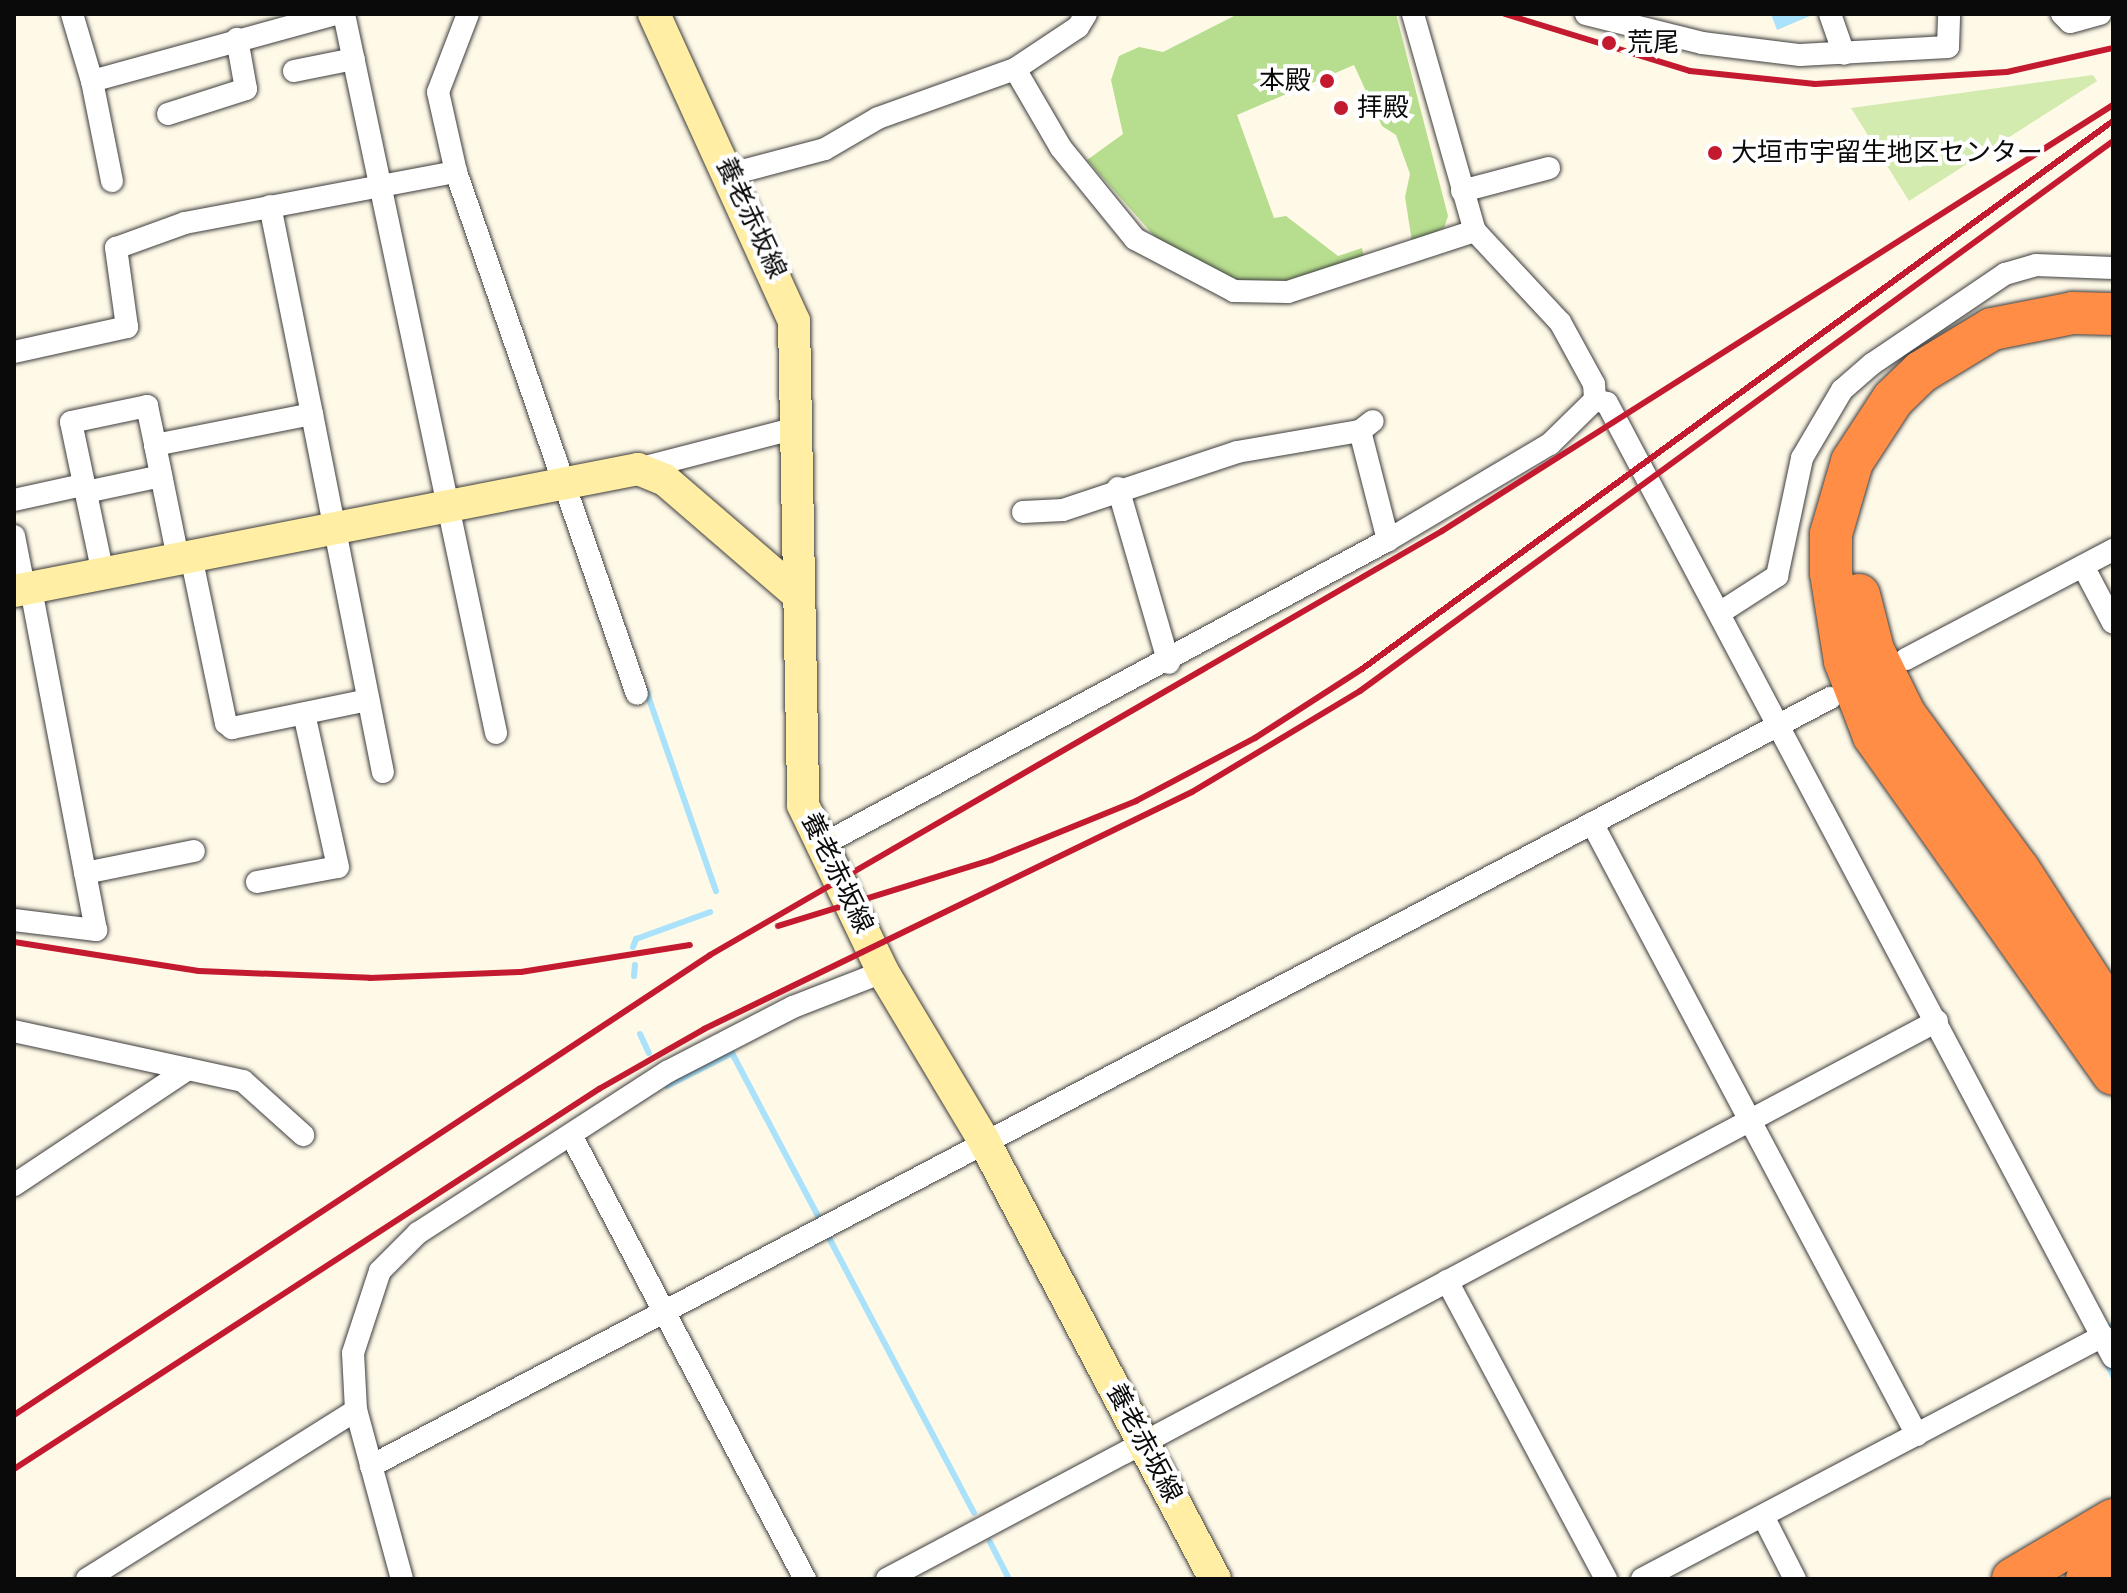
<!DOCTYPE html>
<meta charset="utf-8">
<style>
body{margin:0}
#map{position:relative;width:2127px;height:1593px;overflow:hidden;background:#fff9e8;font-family:"Libre Baskerville","Noto Sans JP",serif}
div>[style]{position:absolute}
.green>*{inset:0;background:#d3ebaf}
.forest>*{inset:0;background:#b7dd8e}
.water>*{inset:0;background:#a9e2fa}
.stream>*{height:6px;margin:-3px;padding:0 3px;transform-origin:3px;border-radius:3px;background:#a9e2fa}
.roads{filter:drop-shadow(0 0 2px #3d3d3d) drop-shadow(0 0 2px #3d3d3d)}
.street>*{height:22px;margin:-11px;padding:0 11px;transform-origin:11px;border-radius:11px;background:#fff}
.secondary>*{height:32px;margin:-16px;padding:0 16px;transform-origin:16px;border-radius:16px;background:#ffeea3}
.highway>*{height:42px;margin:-21px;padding:0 21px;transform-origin:21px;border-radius:21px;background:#ff8d46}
.rail>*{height:6px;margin:-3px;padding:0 3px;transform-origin:3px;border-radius:3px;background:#c31a2f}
.dots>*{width:22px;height:22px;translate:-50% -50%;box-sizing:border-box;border:4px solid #fff;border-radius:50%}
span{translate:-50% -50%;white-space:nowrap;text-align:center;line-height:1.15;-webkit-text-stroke:8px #fff;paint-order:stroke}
.poi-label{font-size:26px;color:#0a0a0a}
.left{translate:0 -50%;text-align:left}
.right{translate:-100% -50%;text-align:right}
.street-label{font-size:26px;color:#0a0a0a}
.frame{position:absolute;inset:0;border:16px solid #0a0a0a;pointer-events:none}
</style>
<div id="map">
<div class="green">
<div style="clip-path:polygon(2093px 75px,2097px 81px,1909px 201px,1851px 108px)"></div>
</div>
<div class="forest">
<div style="clip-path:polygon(1238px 14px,1396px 14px,1448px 216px,1444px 228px,1412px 242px,1405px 197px,1410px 174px,1396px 135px,1382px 126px,1354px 65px,1237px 115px,1274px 218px,1286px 216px,1338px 256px,1362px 248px,1364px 258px,1283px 284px,1231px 280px,1157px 239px,1087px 160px,1123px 134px,1111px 80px,1119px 56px,1139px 47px,1163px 52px)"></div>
</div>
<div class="water">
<div style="clip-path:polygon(1771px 14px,1809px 14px,1810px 16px,1777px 30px)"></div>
</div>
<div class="stream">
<div style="left:646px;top:690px;width:213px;rotate:70.8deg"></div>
<div style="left:633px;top:947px;width:9px;rotate:-69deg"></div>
<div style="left:636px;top:939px;width:79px;rotate:-20deg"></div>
<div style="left:634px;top:976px;width:11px;rotate:-85deg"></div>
<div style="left:640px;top:1034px;width:21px;rotate:65deg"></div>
<div style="left:667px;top:1086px;width:73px;rotate:-26.9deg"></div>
<div style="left:732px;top:1053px;width:189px;rotate:62.2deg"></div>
<div style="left:827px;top:1234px;width:315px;rotate:62.2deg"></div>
<div style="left:2112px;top:1325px;width:1px;rotate:-45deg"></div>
<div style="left:2106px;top:1362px;width:16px;rotate:63deg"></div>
<div style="left:990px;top:1542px;width:42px;rotate:62.8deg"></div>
</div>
<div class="roads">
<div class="street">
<div style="left:72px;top:14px;width:70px;rotate:73.4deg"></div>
<div style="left:92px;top:81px;width:253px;rotate:-15.4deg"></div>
<div style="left:344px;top:14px;width:735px;rotate:78.06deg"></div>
<div style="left:1413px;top:14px;width:226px;rotate:74.1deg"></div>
<div style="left:1475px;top:231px;width:125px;rotate:47deg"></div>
<div style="left:1560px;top:322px;width:71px;rotate:61.3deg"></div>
<div style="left:1594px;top:384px;width:16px;rotate:86deg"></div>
<div style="left:1595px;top:400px;width:12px;rotate:14deg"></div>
<div style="left:1607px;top:403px;width:1080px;rotate:62.06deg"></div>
<div style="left:1586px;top:14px;width:120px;rotate:14deg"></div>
<div style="left:1702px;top:43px;width:99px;rotate:7deg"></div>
<div style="left:1800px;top:55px;width:148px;rotate:-3.1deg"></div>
<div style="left:1948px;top:47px;width:33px;rotate:-88deg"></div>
<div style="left:1830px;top:14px;width:42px;rotate:70.7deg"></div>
<div style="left:2062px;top:14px;width:11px;rotate:45deg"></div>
<div style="left:2070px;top:22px;width:31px;rotate:-15deg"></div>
<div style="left:1015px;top:69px;width:91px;rotate:59.8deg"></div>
<div style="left:1061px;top:148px;width:117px;rotate:50.9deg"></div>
<div style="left:1135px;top:239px;width:112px;rotate:27.7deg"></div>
<div style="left:1234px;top:291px;width:54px;rotate:1.1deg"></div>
<div style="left:1288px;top:292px;width:197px;rotate:-18.1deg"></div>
<div style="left:294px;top:71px;width:61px;rotate:-11.3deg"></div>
<div style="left:92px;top:81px;width:102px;rotate:78.7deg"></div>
<div style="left:168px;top:114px;width:82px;rotate:-17.8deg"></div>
<div style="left:246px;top:89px;width:51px;rotate:-100.2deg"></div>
<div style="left:456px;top:172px;width:82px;rotate:-102.7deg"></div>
<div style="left:438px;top:92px;width:84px;rotate:-69deg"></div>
<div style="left:731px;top:174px;width:97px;rotate:-14.9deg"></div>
<div style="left:825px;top:149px;width:61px;rotate:-30.3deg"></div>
<div style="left:878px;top:118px;width:145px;rotate:-19.7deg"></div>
<div style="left:1015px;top:69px;width:76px;rotate:-33.7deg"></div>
<div style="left:1078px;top:27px;width:15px;rotate:-58deg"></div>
<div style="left:1462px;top:191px;width:90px;rotate:-14.8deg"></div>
<div style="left:14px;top:352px;width:116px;rotate:-12.5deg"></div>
<div style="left:127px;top:327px;width:80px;rotate:-97.9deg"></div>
<div style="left:116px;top:248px;width:73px;rotate:-19.9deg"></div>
<div style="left:185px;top:223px;width:276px;rotate:-10.7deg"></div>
<div style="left:456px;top:172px;width:552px;rotate:70.88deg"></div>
<div style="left:312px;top:414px;width:365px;rotate:78.8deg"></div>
<div style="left:1360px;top:431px;width:113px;rotate:75.6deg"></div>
<div style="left:638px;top:469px;width:164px;rotate:-14.5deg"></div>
<div style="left:1118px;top:488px;width:182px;rotate:73.8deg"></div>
<div style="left:86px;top:492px;width:77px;rotate:-12deg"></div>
<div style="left:14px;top:500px;width:70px;rotate:-12.4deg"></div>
<div style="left:1023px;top:512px;width:40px;rotate:-2.9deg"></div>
<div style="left:1063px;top:510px;width:183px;rotate:-18.4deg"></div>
<div style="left:1237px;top:452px;width:125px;rotate:-9.7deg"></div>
<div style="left:1360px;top:431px;width:16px;rotate:-38deg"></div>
<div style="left:14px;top:536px;width:52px;rotate:78.9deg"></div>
<div style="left:191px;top:556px;width:171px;rotate:78.2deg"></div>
<div style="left:226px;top:723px;width:8px;rotate:40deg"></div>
<div style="left:232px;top:728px;width:139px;rotate:-11.6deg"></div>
<div style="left:178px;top:558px;width:115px;rotate:-101.5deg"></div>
<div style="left:155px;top:445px;width:160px;rotate:-11.2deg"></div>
<div style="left:312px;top:414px;width:212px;rotate:-101.4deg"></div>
<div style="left:2083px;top:566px;width:64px;rotate:62.2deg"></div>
<div style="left:103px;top:574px;width:155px;rotate:-101.9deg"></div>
<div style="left:71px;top:422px;width:78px;rotate:-11.9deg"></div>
<div style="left:147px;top:406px;width:40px;rotate:78deg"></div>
<div style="left:1721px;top:612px;width:67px;rotate:-32.7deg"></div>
<div style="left:1777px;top:576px;width:121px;rotate:-78deg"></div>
<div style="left:1802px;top:458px;width:79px;rotate:-59.5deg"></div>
<div style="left:1842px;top:390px;width:40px;rotate:-41deg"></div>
<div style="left:1872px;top:364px;width:161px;rotate:-34.1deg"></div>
<div style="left:2005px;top:274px;width:32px;rotate:-16deg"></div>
<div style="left:2036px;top:265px;width:77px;rotate:2.2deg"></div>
<div style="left:1906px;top:659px;width:234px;rotate:-27.8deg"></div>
<div style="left:1592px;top:823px;width:693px;rotate:62.03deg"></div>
<div style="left:820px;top:846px;width:645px;rotate:-28.31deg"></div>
<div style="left:1388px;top:540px;width:188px;rotate:-30.7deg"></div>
<div style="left:1550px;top:444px;width:63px;rotate:-44.4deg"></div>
<div style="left:85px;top:873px;width:111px;rotate:-11.4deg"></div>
<div style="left:257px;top:882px;width:82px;rotate:-10.5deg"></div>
<div style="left:338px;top:867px;width:157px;rotate:-102.5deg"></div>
<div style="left:14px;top:920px;width:83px;rotate:7deg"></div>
<div style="left:96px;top:930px;width:348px;rotate:-100.8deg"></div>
<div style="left:14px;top:1031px;width:234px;rotate:12.3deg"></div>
<div style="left:243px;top:1081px;width:81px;rotate:42deg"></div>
<div style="left:571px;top:1135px;width:502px;rotate:62.21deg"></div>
<div style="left:14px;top:1185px;width:209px;rotate:-33.7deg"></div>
<div style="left:1447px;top:1281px;width:338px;rotate:61.9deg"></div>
<div style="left:371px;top:1466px;width:1649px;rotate:-27.76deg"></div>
<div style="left:1763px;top:1516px;width:71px;rotate:63.1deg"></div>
<div style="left:87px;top:1579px;width:318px;rotate:-32.1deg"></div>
<div style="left:402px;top:1579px;width:175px;rotate:-105.2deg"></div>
<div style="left:356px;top:1410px;width:57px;rotate:-93deg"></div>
<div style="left:353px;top:1353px;width:86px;rotate:-71.8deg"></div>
<div style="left:380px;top:1271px;width:54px;rotate:-45deg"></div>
<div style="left:418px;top:1233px;width:297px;rotate:-32.9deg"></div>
<div style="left:667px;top:1072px;width:142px;rotate:-27.3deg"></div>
<div style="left:793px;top:1007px;width:97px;rotate:-21.3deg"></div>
<div style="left:887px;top:1579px;width:1189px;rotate:-27.99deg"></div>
<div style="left:1642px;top:1579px;width:521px;rotate:-27.79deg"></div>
</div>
<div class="secondary">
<div style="left:654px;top:14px;width:337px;rotate:65.5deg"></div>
<div style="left:794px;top:321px;width:484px;rotate:88.9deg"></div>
<div style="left:803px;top:805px;width:185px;rotate:64.4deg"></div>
<div style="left:883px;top:972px;width:197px;rotate:59.1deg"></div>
<div style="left:984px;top:1141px;width:495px;rotate:62.2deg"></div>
<div style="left:14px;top:591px;width:636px;rotate:-11.06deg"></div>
<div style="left:638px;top:469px;width:29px;rotate:22deg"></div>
<div style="left:665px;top:480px;width:174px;rotate:40.8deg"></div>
</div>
<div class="highway">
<div style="left:2113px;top:314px;width:40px;rotate:-178.6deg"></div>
<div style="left:2073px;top:313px;width:83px;rotate:168.8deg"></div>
<div style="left:1992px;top:329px;width:83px;rotate:148.8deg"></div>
<div style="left:1921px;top:372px;width:39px;rotate:136deg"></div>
<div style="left:1893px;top:399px;width:75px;rotate:123.1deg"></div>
<div style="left:1852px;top:462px;width:75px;rotate:106.3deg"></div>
<div style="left:1831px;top:534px;width:39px;rotate:90deg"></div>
<div style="left:1831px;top:573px;width:89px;rotate:81deg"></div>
<div style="left:1845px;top:661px;width:80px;rotate:68.9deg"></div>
<div style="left:1874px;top:736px;width:414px;rotate:54.7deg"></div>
<div style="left:1859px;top:595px;width:57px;rotate:75.7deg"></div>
<div style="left:1873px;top:650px;width:72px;rotate:63.8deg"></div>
<div style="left:1905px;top:715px;width:192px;rotate:53.7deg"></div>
<div style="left:2019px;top:870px;width:174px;rotate:57.2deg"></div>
<div style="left:2013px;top:1579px;width:116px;rotate:-30.5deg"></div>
<div style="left:2087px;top:1579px;width:31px;rotate:-32deg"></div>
</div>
</div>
<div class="rail">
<div style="left:1505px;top:14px;width:194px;rotate:17.1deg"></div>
<div style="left:1690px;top:71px;width:126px;rotate:5.9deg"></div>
<div style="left:1815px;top:84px;width:192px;rotate:-3.6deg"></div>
<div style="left:2007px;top:72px;width:109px;rotate:-12.8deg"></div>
<div style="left:778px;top:926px;width:223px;rotate:-17.2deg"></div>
<div style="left:991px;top:860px;width:157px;rotate:-22.1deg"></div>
<div style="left:1136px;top:801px;width:135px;rotate:-27.9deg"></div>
<div style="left:1255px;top:738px;width:127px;rotate:-32.8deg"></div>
<div style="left:1362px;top:669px;width:930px;rotate:-36.12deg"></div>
<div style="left:14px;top:942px;width:187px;rotate:8.9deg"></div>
<div style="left:199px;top:971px;width:171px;rotate:2.3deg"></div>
<div style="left:370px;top:978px;width:151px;rotate:-2.3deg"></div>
<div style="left:521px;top:972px;width:171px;rotate:-9.1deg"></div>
<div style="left:14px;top:1415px;width:834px;rotate:-33.46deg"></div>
<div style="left:710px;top:955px;width:846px;rotate:-30.08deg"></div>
<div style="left:1442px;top:531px;width:795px;rotate:-32.41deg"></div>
<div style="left:14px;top:1469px;width:698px;rotate:-33.01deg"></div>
<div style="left:599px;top:1089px;width:121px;rotate:-29.7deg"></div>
<div style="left:704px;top:1029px;width:543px;rotate:-25.9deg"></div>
<div style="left:1192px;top:792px;width:196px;rotate:-31deg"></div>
<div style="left:1360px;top:691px;width:932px;rotate:-36.14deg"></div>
</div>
<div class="dots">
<div style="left:1609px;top:43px;background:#c31a2f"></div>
<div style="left:1327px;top:81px;background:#c31a2f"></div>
<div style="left:1341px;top:108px;background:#c31a2f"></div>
<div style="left:1715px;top:153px;background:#c31a2f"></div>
</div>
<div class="poi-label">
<span class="left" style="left:1627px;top:43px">荒尾</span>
<span class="right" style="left:1311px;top:81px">本殿</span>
<span class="left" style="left:1357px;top:108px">拝殿</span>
<span class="left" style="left:1731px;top:153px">大垣市宇留生地区センター</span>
</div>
<div class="street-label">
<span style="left:751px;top:218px;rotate:65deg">養老赤坂線</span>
<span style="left:837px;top:873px;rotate:64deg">養老赤坂線</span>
<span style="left:1144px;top:1443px;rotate:62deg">養老赤坂線</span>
</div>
<div class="frame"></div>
</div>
